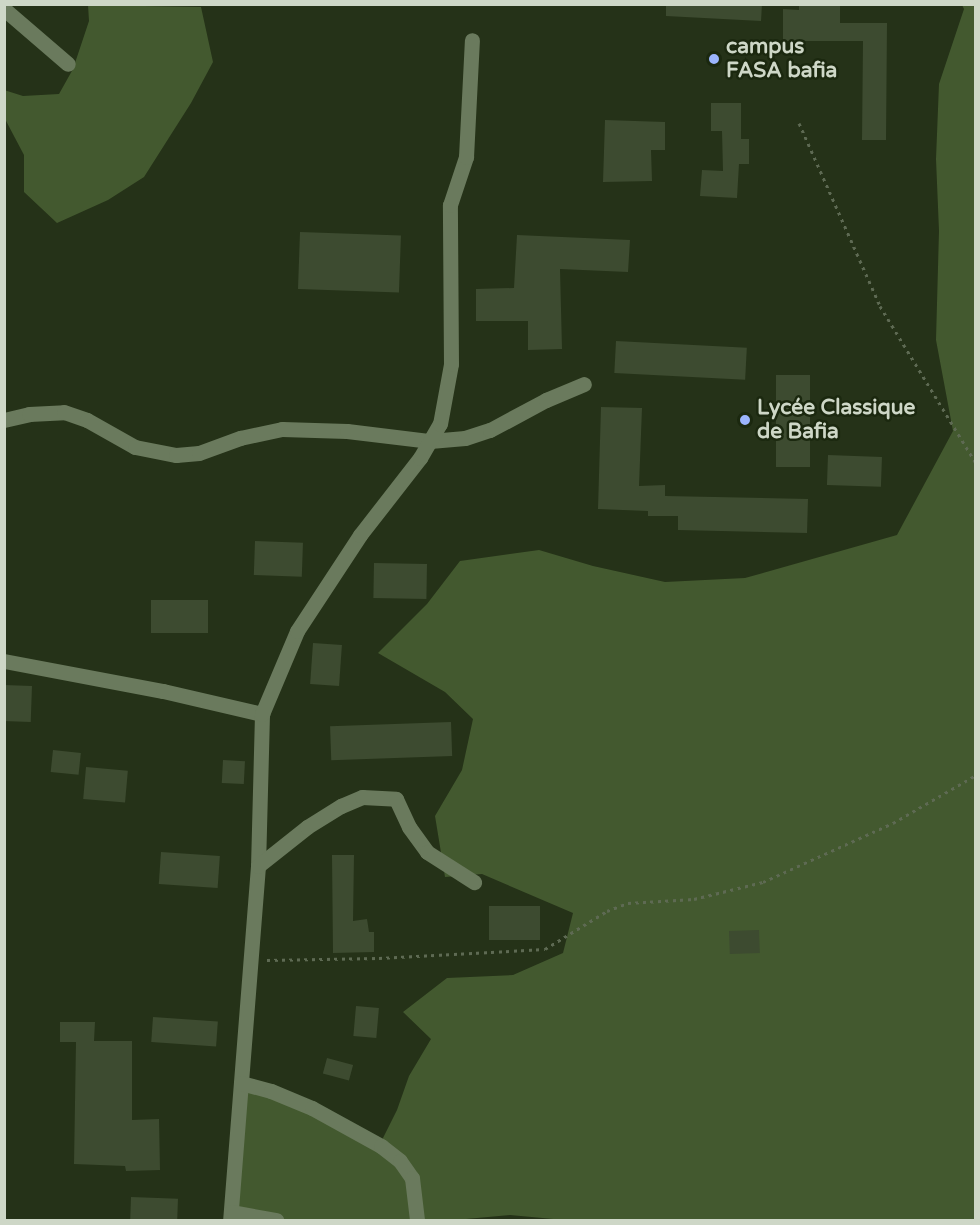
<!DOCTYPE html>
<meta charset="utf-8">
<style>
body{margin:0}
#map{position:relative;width:980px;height:1225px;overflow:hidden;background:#253218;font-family:"Varela Round",sans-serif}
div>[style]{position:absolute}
.green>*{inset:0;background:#43592f}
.building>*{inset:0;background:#3d4b30;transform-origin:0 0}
.path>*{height:3px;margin-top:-1.5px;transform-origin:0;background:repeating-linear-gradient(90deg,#5e6a53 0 3px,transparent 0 7.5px)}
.street>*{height:15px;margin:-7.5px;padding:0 7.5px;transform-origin:7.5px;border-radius:7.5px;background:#6a7a5d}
.dots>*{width:16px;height:16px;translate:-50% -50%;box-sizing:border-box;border:3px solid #1b280f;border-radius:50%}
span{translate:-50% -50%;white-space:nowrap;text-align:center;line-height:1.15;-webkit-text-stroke:5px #1b280f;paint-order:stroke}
.poi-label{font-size:21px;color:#ced7c7;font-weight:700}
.left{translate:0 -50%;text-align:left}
.frame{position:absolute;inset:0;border:6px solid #ced7c7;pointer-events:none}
</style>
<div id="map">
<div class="green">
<div style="clip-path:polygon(88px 5px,201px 7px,213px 62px,191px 103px,144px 177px,108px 200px,57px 223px,24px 192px,24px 155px,5px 119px,4px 90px,23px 96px,59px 94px,73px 69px,89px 21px)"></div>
<div style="clip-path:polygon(962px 5px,975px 5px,975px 1220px,564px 1220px,510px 1215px,455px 1220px,224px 1220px,239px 1080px,380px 1144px,397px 1110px,409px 1076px,431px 1039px,403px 1012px,447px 978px,513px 975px,563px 953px,573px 913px,482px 874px,445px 877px,435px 816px,462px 770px,473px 719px,445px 692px,378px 653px,427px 604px,460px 561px,539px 550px,593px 566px,665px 582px,745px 578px,897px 535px,953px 431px,936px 340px,939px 231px,936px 159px,939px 84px,964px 9px)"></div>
</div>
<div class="building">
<div style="clip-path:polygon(666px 4px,762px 4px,761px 21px,666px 16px)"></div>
<div style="clip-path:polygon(799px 4px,840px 4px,840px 23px,887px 23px,886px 140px,862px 140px,863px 41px,783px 41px,783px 9px,799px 10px)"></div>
<div style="clip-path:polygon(711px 103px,741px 103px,741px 139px,749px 139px,749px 164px,739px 164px,737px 198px,700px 196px,702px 170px,723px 171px,722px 131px,711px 131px)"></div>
<div style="clip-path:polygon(605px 120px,665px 122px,665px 150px,651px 150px,652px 181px,603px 182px)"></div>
<div style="left:300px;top:232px;width:101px;height:57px;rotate:2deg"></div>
<div style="clip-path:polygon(517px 235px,630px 240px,628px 272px,560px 269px,562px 349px,528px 350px,528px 321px,476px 321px,476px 289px,514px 288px)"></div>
<div style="left:616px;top:341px;width:131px;height:32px;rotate:3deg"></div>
<div style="left:776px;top:375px;width:34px;height:92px"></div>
<div style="clip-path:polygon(601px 407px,642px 408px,639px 486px,665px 485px,665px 496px,808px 499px,807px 533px,678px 530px,678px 516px,648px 516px,648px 511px,598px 509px)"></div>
<div style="left:828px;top:455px;width:54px;height:30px;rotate:2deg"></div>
<div style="left:255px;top:541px;width:48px;height:34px;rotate:2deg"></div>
<div style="left:374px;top:563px;width:53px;height:35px;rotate:1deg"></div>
<div style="left:208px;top:600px;width:33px;height:57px;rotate:90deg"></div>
<div style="left:313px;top:643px;width:29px;height:41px;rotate:4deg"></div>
<div style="left:4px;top:685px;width:28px;height:36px;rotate:2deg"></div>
<div style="left:451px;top:722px;width:34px;height:121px;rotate:88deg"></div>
<div style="left:53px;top:750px;width:28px;height:22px;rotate:6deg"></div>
<div style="left:223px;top:760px;width:22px;height:23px;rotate:3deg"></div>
<div style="left:86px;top:767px;width:42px;height:32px;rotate:5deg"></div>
<div style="left:161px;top:852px;width:59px;height:32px;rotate:4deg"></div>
<div style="clip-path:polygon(332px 855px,354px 855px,353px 921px,367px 919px,369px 932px,374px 932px,374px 952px,333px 953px)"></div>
<div style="left:540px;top:906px;width:34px;height:51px;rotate:90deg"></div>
<div style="left:759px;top:930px;width:23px;height:30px;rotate:88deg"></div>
<div style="left:356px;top:1006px;width:23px;height:30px;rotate:5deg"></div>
<div style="left:153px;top:1017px;width:65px;height:25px;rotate:4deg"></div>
<div style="clip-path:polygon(60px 1022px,95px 1022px,94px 1041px,132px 1041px,132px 1120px,159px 1119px,160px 1170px,126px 1171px,125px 1166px,74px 1164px,76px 1042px,60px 1042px)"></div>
<div style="left:327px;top:1058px;width:27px;height:16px;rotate:15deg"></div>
<div style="left:131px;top:1197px;width:47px;height:24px;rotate:2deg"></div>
</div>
<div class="path">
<div style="left:799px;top:123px;width:200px;rotate:66.1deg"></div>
<div style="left:880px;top:306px;width:184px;rotate:58.6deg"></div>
<div style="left:267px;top:960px;width:112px;rotate:-1deg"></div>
<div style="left:379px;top:958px;width:166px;rotate:-3.1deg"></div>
<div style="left:545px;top:949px;width:73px;rotate:-31.5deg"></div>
<div style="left:607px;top:911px;width:22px;rotate:-21deg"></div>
<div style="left:628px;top:903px;width:66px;rotate:-3.5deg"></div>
<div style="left:694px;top:899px;width:71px;rotate:-13.8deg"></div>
<div style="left:763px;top:882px;width:143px;rotate:-24.4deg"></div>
<div style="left:893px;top:823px;width:96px;rotate:-30deg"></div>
</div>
<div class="street">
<div style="left:4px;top:9px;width:84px;rotate:40.7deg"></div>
<div style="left:4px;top:420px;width:26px;rotate:-13deg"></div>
<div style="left:29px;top:414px;width:35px;rotate:-3deg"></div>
<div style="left:64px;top:412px;width:24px;rotate:19deg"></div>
<div style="left:87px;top:420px;width:55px;rotate:29.4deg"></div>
<div style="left:135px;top:447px;width:42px;rotate:11deg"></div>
<div style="left:176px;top:455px;width:23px;rotate:-5deg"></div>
<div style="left:199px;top:453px;width:44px;rotate:-20.1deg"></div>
<div style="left:240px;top:438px;width:43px;rotate:-12.1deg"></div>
<div style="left:282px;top:429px;width:65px;rotate:1.8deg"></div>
<div style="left:347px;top:431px;width:84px;rotate:6.9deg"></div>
<div style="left:430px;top:441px;width:35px;rotate:-5deg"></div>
<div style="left:465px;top:438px;width:26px;rotate:-18deg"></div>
<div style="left:490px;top:430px;width:64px;rotate:-28.2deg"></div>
<div style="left:546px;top:400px;width:41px;rotate:-22.8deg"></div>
<div style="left:4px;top:661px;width:162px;rotate:10.7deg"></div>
<div style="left:163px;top:691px;width:102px;rotate:13.1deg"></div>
<div style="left:262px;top:714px;width:152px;rotate:91.5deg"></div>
<div style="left:258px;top:866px;width:355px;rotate:94.5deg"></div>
<div style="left:262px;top:714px;width:90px;rotate:-67.1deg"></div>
<div style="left:297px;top:631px;width:115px;rotate:-56.7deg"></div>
<div style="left:360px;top:535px;width:98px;rotate:-52.1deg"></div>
<div style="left:420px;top:458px;width:39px;rotate:-60deg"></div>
<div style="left:440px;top:424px;width:61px;rotate:-79.6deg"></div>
<div style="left:451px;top:364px;width:159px;rotate:-90.4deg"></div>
<div style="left:450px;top:205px;width:51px;rotate:-71.6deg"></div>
<div style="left:466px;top:157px;width:117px;rotate:-87.1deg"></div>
<div style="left:258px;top:866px;width:63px;rotate:-38.5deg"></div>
<div style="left:307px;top:827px;width:40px;rotate:-32deg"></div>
<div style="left:341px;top:806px;width:23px;rotate:-23deg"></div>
<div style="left:362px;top:797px;width:34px;rotate:3deg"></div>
<div style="left:396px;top:799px;width:31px;rotate:65deg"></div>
<div style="left:409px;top:827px;width:31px;rotate:54deg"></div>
<div style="left:427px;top:852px;width:56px;rotate:32.6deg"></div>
<div style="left:241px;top:1083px;width:31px;rotate:15deg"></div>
<div style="left:271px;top:1091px;width:44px;rotate:22.5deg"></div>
<div style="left:312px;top:1108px;width:79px;rotate:28.8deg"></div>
<div style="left:381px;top:1146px;width:24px;rotate:38deg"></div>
<div style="left:400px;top:1161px;width:21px;rotate:55deg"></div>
<div style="left:412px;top:1178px;width:42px;rotate:83.2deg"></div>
<div style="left:231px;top:1212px;width:46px;rotate:10.1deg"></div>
</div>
<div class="dots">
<div style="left:714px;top:59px;background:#9bb5fd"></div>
<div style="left:745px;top:420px;background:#9bb5fd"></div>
</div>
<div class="poi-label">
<span class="left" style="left:726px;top:59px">campus<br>FASA bafia</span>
<span class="left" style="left:757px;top:420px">Lycée Classique<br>de Bafia</span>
</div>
<div class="frame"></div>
</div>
